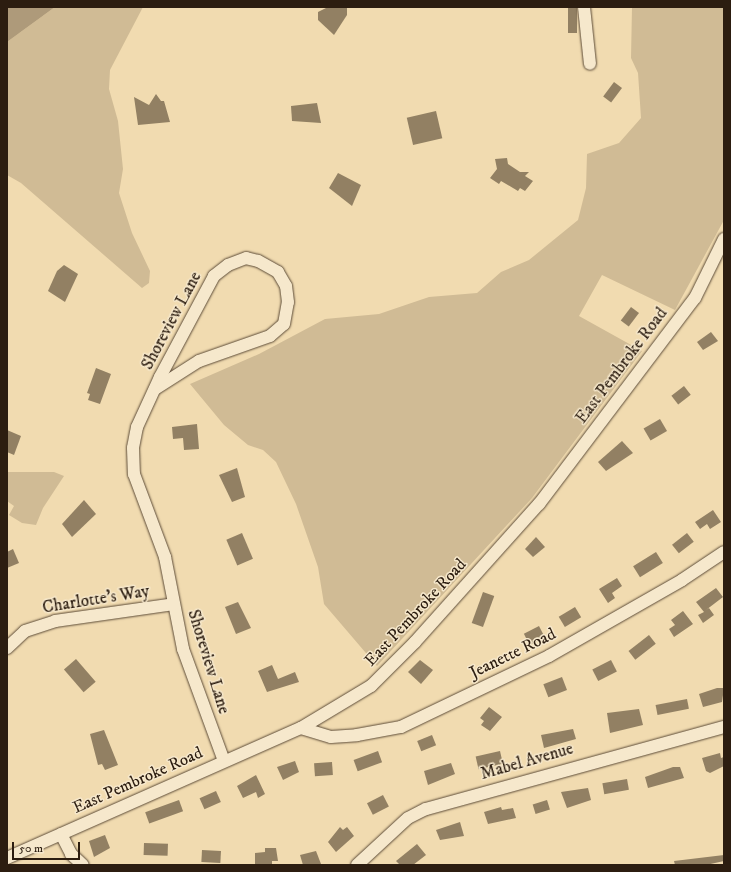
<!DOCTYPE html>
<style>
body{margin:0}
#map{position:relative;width:731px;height:872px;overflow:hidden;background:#f1dbb0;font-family:"IM FELL DW Pica",serif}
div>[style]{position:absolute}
.green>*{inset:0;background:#d0bb95}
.water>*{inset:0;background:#ae9a7a}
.building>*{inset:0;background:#928063;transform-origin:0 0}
.roads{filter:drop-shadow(0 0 1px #5d4c38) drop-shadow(0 0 1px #5d4c38)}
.minor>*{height:12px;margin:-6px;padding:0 6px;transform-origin:6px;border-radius:6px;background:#f6e8cc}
span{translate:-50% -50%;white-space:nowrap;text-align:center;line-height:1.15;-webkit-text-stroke:3px #f6e8cc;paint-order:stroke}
.street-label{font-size:17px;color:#2c1d10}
.frame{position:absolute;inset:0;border:8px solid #2c1d10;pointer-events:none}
.scale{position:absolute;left:12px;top:842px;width:68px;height:18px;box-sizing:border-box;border:2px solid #2c1d10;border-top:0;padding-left:5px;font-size:12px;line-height:14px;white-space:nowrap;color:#2c1d10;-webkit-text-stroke:3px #f6e8cc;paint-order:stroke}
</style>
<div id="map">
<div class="green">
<div style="clip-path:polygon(55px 7px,143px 7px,110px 70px,109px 89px,118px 121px,123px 169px,119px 193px,132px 233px,150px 271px,149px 283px,142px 288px,21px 183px,7px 175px,7px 42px)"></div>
<div style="clip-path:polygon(632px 7px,724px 7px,724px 220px,675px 310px,602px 275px,579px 316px,642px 351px,532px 498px,377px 666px,324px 604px,318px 567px,296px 504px,276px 462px,263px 450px,248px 445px,224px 425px,190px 384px,259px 354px,325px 319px,379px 314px,429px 297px,477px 293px,501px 272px,529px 260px,578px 220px,586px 188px,587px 154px,619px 143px,641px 118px,638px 73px,631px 58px)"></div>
<div style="clip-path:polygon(7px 472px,54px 472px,64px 476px,43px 508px,36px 525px,22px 523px,9px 515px,14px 506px,7px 501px)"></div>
</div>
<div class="water">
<div style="clip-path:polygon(7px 7px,55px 7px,7px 42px)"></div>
</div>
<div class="building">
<div style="clip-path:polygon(328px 7px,347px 7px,347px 15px,334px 35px,318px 20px,318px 12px)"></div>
<div style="left:568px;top:7px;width:9px;height:26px"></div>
<div style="left:614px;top:82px;width:10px;height:18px;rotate:37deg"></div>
<div style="clip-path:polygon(156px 94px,161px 101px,164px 101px,170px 122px,138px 125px,134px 97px,149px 105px)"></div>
<div style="clip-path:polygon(317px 103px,321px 123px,292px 121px,291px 106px)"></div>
<div style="left:436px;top:111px;width:28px;height:30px;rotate:77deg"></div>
<div style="clip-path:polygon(507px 158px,508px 164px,520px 172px,529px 172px,525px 176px,533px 181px,525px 191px,520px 188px,518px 191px,501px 181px,499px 184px,490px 178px,497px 169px,495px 159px)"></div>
<div style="clip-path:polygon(338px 173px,361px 185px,352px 206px,329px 188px)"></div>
<div style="clip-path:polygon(64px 265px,78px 274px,65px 302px,48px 291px,57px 271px)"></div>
<div style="left:631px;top:307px;width:10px;height:17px;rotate:37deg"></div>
<div style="clip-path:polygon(711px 332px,718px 341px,703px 350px,697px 342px)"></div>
<div style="clip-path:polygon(96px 368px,111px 374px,100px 404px,88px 400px,90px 394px,87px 393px)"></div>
<div style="left:684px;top:386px;width:11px;height:16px;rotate:52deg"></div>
<div style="left:660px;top:419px;width:14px;height:19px;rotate:60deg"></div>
<div style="clip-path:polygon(197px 424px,199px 449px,184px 450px,183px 438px,173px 439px,172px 427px)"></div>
<div style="clip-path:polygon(7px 430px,21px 436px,14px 455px,7px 452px)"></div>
<div style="clip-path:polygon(622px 441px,633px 453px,606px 471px,598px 462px)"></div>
<div style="clip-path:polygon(237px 468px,245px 497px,232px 502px,219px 475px)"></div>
<div style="clip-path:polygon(84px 500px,96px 514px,72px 537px,62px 524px)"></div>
<div style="clip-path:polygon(713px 510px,721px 522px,710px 529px,707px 524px,700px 529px,695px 522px)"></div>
<div style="left:242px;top:533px;width:28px;height:17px;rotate:67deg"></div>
<div style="left:687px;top:533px;width:11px;height:19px;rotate:52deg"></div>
<div style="clip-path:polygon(536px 537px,545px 547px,533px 557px,525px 549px)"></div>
<div style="clip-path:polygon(13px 549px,19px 563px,7px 568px,7px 552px)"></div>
<div style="left:656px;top:552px;width:13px;height:27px;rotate:58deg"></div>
<div style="clip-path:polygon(617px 578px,622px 586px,612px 593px,615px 598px,608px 603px,599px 589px)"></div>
<div style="clip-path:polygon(716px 588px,723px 597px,706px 610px,709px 608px,714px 615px,703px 623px,698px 615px,704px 612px,696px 602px)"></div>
<div style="left:483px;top:592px;width:12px;height:33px;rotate:20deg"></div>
<div style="clip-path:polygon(238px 602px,251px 628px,236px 634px,225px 607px)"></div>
<div style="left:575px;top:607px;width:12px;height:19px;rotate:59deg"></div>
<div style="clip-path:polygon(683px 611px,693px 624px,674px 637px,669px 629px,675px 625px,671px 620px)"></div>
<div style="left:539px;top:626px;width:13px;height:17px;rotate:63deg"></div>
<div style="left:649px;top:635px;width:11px;height:26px;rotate:52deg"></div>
<div style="left:76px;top:659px;width:30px;height:16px;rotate:49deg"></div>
<div style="clip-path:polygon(420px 660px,433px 670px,421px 684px,408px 672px)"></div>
<div style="left:611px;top:660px;width:13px;height:21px;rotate:63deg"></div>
<div style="clip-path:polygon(272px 665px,278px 679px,295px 672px,299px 682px,267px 692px,258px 671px)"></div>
<div style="left:562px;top:677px;width:14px;height:20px;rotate:69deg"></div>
<div style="clip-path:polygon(717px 688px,724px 688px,722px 702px,703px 707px,699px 694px)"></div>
<div style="left:687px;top:699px;width:10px;height:32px;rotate:79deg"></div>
<div style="clip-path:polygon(489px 707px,502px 717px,490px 731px,481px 725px,484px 721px,480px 718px)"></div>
<div style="clip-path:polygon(639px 709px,643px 725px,610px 733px,607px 713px)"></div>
<div style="clip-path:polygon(573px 729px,576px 739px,544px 748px,541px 735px)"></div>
<div style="clip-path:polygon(104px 730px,118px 765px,105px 770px,102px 764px,98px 765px,90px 734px)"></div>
<div style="left:432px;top:735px;width:11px;height:16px;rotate:68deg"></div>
<div style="left:378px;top:751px;width:12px;height:26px;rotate:70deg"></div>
<div style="left:500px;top:751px;width:13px;height:25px;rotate:77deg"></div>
<div style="clip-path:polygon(720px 753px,721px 758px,724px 757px,724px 766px,710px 773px,706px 771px,702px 758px)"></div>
<div style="clip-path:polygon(295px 761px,299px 772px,283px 780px,277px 767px)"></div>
<div style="left:332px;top:762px;width:13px;height:18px;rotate:86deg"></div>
<div style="clip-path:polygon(451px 763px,455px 774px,428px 785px,424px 771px)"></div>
<div style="clip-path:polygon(673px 767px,680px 767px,684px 778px,648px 788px,645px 777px)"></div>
<div style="clip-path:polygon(256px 775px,265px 794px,258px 798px,256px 792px,243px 798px,237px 786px)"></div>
<div style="left:627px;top:779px;width:11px;height:25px;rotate:80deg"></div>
<div style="clip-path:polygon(588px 788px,591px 800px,567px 808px,561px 792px)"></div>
<div style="left:216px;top:791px;width:12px;height:18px;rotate:66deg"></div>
<div style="left:383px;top:795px;width:13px;height:18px;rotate:63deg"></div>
<div style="left:179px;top:800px;width:12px;height:36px;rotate:70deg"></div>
<div style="left:547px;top:800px;width:10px;height:15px;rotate:73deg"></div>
<div style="clip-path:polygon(501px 807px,502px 810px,513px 808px,516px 818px,488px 824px,484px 812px)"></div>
<div style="clip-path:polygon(460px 822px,464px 836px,440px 840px,436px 830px)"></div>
<div style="clip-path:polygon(340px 827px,343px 830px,347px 827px,354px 836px,336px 852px,328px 842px)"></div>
<div style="clip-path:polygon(105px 835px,110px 848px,94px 857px,89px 841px)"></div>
<div style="left:144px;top:843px;width:24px;height:12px;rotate:2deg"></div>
<div style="clip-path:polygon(417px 844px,426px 855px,413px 865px,400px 865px,396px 861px)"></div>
<div style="clip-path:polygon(265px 848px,276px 848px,278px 861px,272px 861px,272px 865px,255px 865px,255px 853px,265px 852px)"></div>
<div style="left:202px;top:850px;width:19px;height:12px;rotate:3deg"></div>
<div style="clip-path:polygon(316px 851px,321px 864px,303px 865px,300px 855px)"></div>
<div style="clip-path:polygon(724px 855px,724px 861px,706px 865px,675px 865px,674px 861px)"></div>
</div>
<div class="roads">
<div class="minor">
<div style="left:584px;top:7px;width:57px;rotate:84deg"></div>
<div style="left:155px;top:389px;width:52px;rotate:-32.5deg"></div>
<div style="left:199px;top:361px;width:75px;rotate:-19.4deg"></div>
<div style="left:270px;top:336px;width:18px;rotate:-41deg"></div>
<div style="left:284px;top:324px;width:22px;rotate:-80deg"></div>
<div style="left:288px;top:302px;width:16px;rotate:-97deg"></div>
<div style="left:286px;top:286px;width:16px;rotate:-120deg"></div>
<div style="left:278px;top:272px;width:23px;rotate:-151deg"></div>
<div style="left:258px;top:261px;width:12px;rotate:-166deg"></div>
<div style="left:246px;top:258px;width:19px;rotate:159deg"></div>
<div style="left:228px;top:265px;width:18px;rotate:142deg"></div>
<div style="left:214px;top:276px;width:115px;rotate:118.1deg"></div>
<div style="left:160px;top:377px;width:55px;rotate:114.7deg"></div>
<div style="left:137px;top:427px;width:21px;rotate:101deg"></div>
<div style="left:133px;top:448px;width:26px;rotate:88deg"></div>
<div style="left:134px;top:474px;width:89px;rotate:69.5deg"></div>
<div style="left:165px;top:557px;width:94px;rotate:78.9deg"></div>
<div style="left:183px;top:649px;width:119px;rotate:69.9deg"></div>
<div style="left:7px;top:648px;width:25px;rotate:-43deg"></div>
<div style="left:25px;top:631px;width:32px;rotate:-18deg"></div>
<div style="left:55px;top:621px;width:120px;rotate:-8.1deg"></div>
<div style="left:301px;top:728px;width:31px;rotate:17deg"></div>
<div style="left:331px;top:737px;width:26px;rotate:-4deg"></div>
<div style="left:357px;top:735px;width:45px;rotate:-10.3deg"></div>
<div style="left:401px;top:727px;width:164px;rotate:-25.6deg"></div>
<div style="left:549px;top:656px;width:153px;rotate:-29.7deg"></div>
<div style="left:682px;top:580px;width:50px;rotate:-33.7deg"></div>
<div style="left:61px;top:834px;width:22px;rotate:63deg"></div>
<div style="left:71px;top:854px;width:16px;rotate:43deg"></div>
<div style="left:7px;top:858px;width:321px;rotate:-23.9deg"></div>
<div style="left:301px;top:728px;width:82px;rotate:-31deg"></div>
<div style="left:371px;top:686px;width:62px;rotate:-45deg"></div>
<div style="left:415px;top:642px;width:186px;rotate:-48.1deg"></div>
<div style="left:539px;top:504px;width:258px;rotate:-52.9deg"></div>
<div style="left:695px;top:298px;width:66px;rotate:-63.8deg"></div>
<div style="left:357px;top:865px;width:69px;rotate:-42.7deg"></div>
<div style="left:408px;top:818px;width:20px;rotate:-27deg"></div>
<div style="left:426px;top:809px;width:309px;rotate:-15.4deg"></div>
</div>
</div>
<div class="street-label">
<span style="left:172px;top:321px;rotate:-62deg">Shoreview Lane</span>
<span style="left:622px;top:366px;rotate:-53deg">East Pembroke Road</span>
<span style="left:96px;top:600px;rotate:-9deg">Charlotte's Way</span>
<span style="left:416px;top:613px;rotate:-47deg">East Pembroke Road</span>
<span style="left:513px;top:654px;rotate:-26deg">Jeanette Road</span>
<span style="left:208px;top:662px;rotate:73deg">Shoreview Lane</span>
<span style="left:527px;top:762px;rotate:-16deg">Mabel Avenue</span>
<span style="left:138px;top:781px;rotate:-24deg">East Pembroke Road</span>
</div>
<div class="frame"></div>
<div class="scale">50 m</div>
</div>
